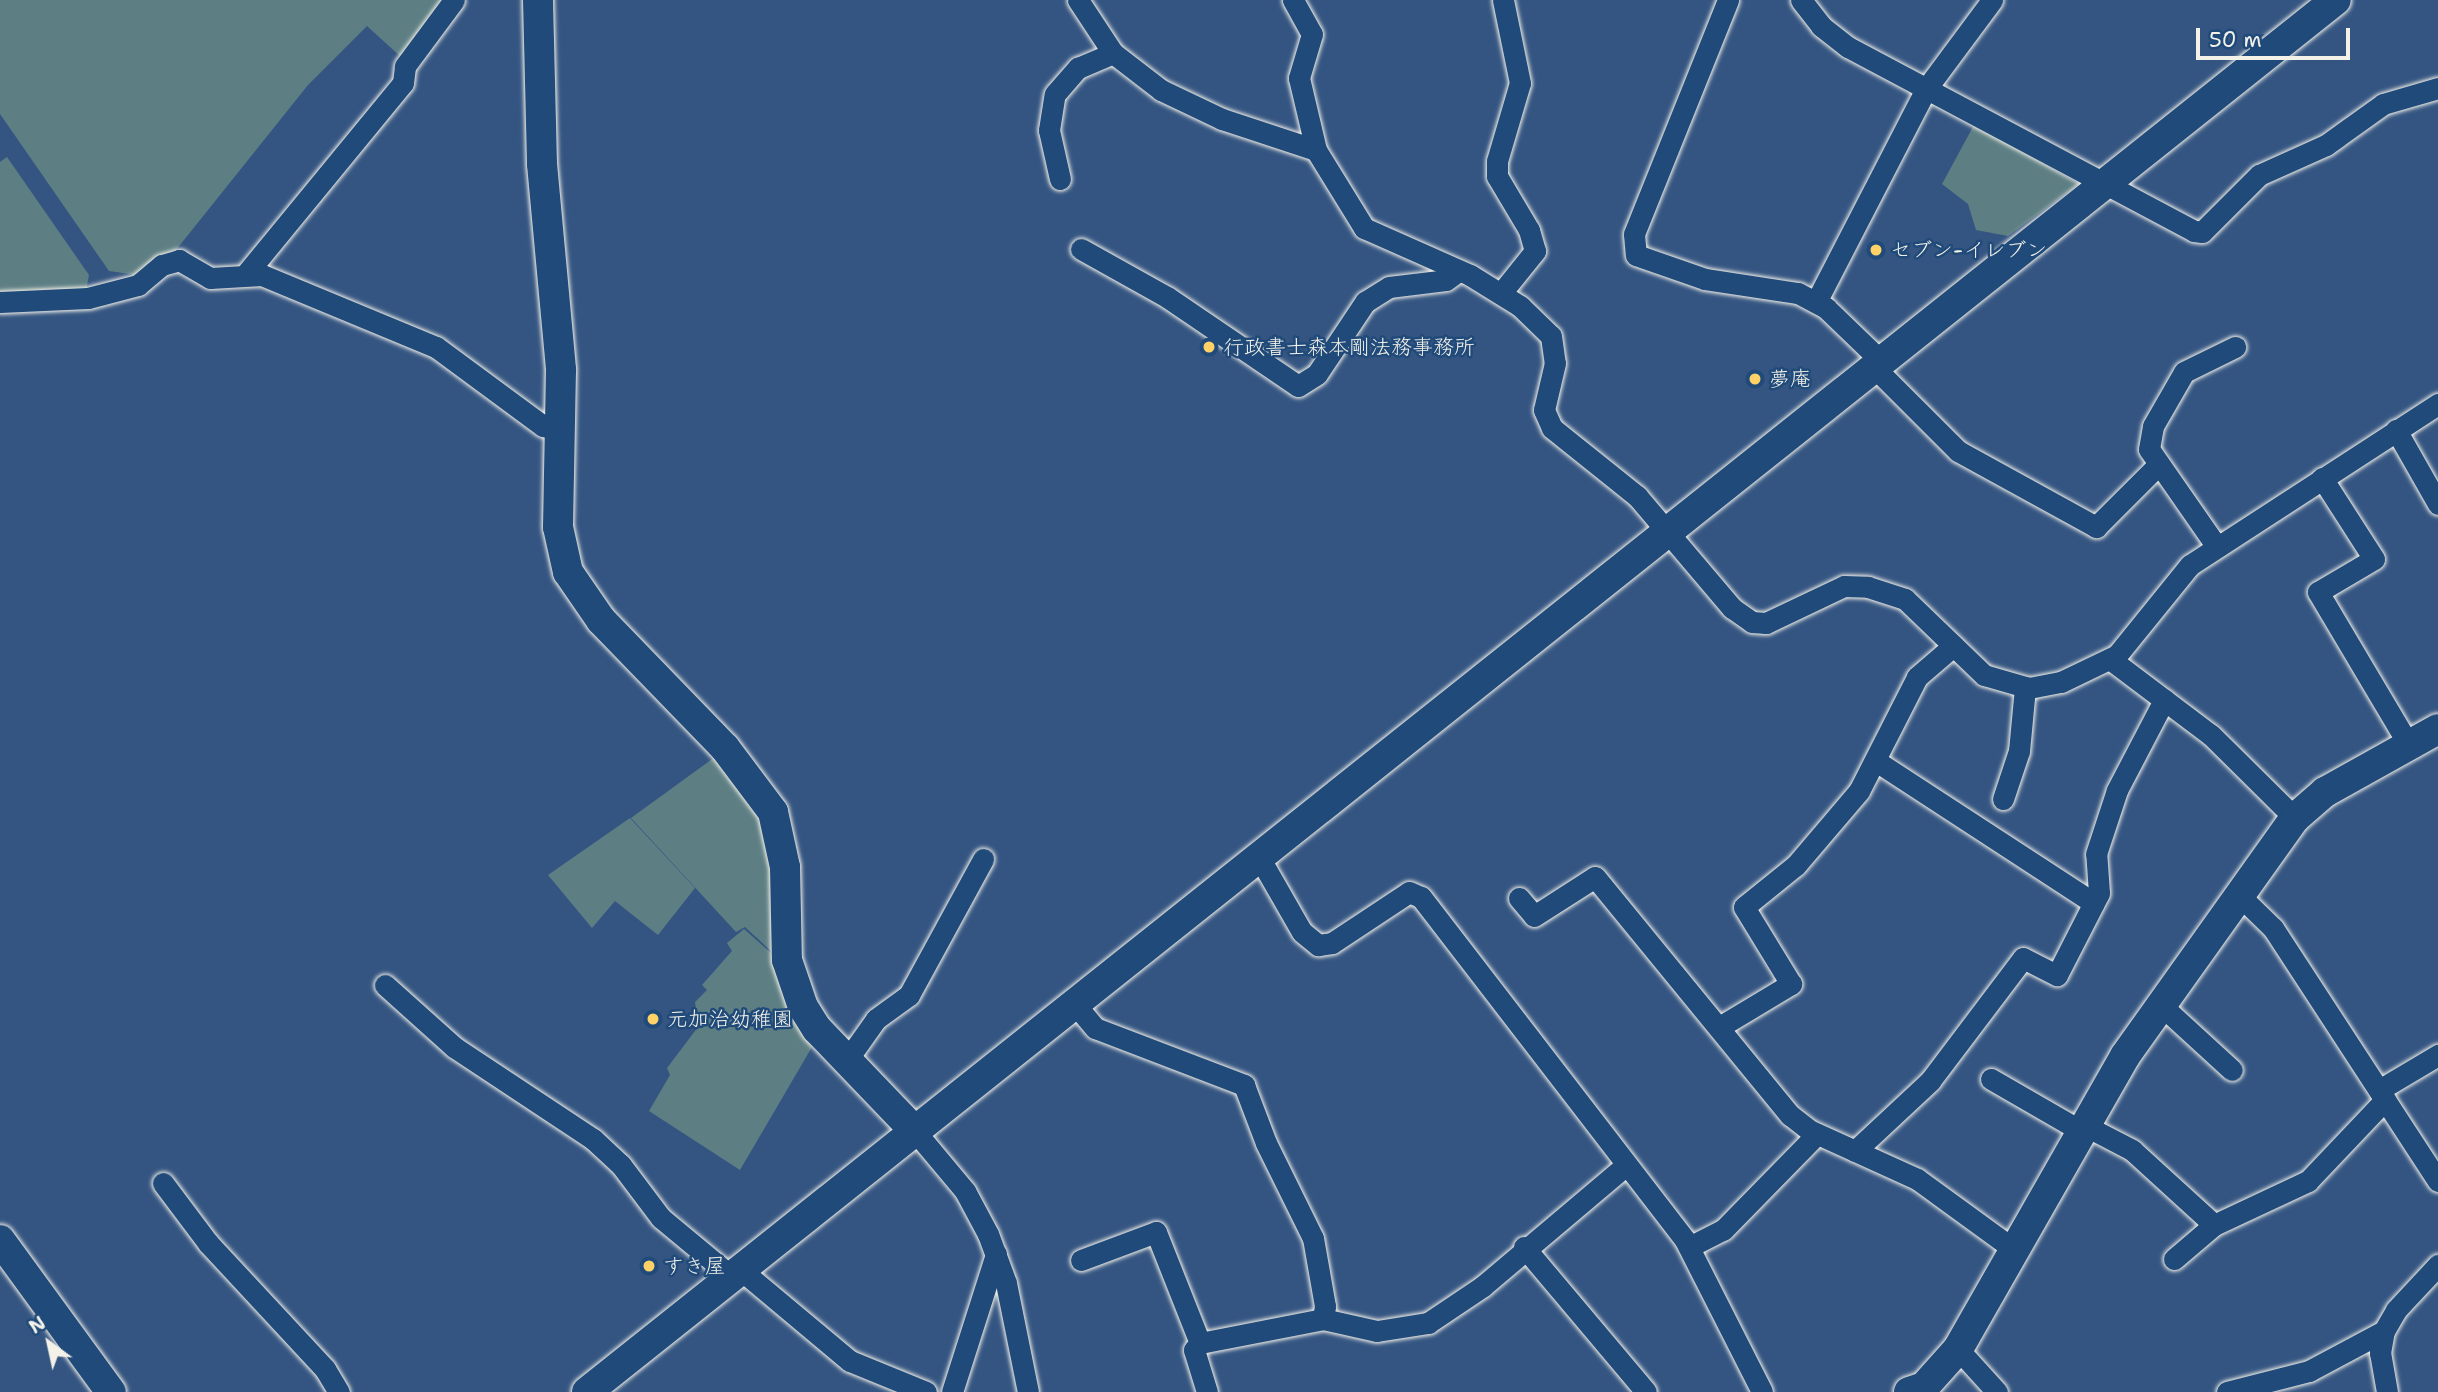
<!DOCTYPE html>
<meta charset="utf-8">
<style>
body{margin:0}
#map{position:relative;width:2438px;height:1392px;overflow:hidden;background:#345582;font-family:"Shantell Sans","Klee One",sans-serif}
div>[style]{position:absolute}
.green>*{inset:0;background:#5d7f84}
.roads{filter:drop-shadow(0 0 2px #f4f1e8) drop-shadow(0 0 2px #f4f1e8)}
.street>*{height:21px;margin:-10.5px;padding:0 10.5px;transform-origin:10.5px;border-radius:10.5px;background:#1f4a7a}
.secondary>*{height:30px;margin:-15px;padding:0 15px;transform-origin:15px;border-radius:15px;background:#1f4a7a}
.dots>*{width:19px;height:19px;translate:-50% -50%;box-sizing:border-box;border:4px solid #1f4a7a;border-radius:50%}
span{translate:-50% -50%;white-space:nowrap;text-align:center;line-height:1.15;-webkit-text-stroke:5px #1f4a7a;paint-order:stroke}
.poi-label{font-size:21px;color:#f4f1e8}
.left{translate:0 -50%;text-align:left}
.north{position:absolute;left:14px;top:1308px;width:70px;height:70px;-webkit-text-stroke:5px #1f4a7a;paint-order:stroke;rotate:327deg;font-size:19px;font-weight:700;line-height:28px;text-align:center;color:#f4f1e8}
.north::after{content:'';display:block;margin:auto;width:24px;height:32px;background:#f4f1e8;clip-path:polygon(50% 0,100% 100%,50% 72%,0 100%)}
.scale{position:absolute;left:2196px;top:28px;width:154px;height:32px;box-sizing:border-box;border:4px solid #f4f1e8;border-top:0;padding-left:9px;font-size:21px;line-height:24px;white-space:nowrap;color:#f4f1e8;-webkit-text-stroke:5px #1f4a7a;paint-order:stroke}
</style>
<div id="map">
<div class="green">
<div style="clip-path:polygon(0 0,443px 0,401px 57px,367px 26px,308px 85px,172px 255px,137px 275px,109px 271px,0 114px)"></div>
<div style="clip-path:polygon(1974px 125px,2079px 184px,2008px 236px,1976px 230px,1968px 204px,1942px 184px)"></div>
<div style="clip-path:polygon(7px 157px,89px 275px,86px 291px,0 295px,0 162px)"></div>
<div style="clip-path:polygon(715px 757px,762px 823px,769px 840px,772px 952px,745px 927px,736px 932px,631px 818px)"></div>
<div style="clip-path:polygon(630px 818px,695px 888px,658px 935px,615px 901px,592px 928px,548px 875px)"></div>
<div style="clip-path:polygon(744px 929px,771px 953px,789px 1013px,812px 1047px,740px 1170px,649px 1111px,670px 1075px,667px 1068px,698px 1027px,695px 1002px,707px 990px,702px 985px,732px 951px,727px 943px)"></div>
</div>
<div class="roads">
<div class="street">
<div style="left:1078px;top:0;width:64px;rotate:56.6deg"></div>
<div style="left:1113px;top:53px;width:61px;rotate:37.6deg"></div>
<div style="left:1161px;top:90px;width:68px;rotate:25.4deg"></div>
<div style="left:1222px;top:119px;width:99px;rotate:18.3deg"></div>
<div style="left:1316px;top:150px;width:92px;rotate:58.4deg"></div>
<div style="left:1364px;top:228px;width:116px;rotate:23.9deg"></div>
<div style="left:1470px;top:275px;width:59px;rotate:31.8deg"></div>
<div style="left:1520px;top:306px;width:43px;rotate:44.1deg"></div>
<div style="left:1551px;top:336px;width:27px;rotate:82deg"></div>
<div style="left:1555px;top:363px;width:48px;rotate:103.2deg"></div>
<div style="left:1544px;top:410px;width:20px;rotate:66deg"></div>
<div style="left:1552px;top:428px;width:109px;rotate:38.7deg"></div>
<div style="left:1637px;top:496px;width:147px;rotate:49.7deg"></div>
<div style="left:1732px;top:608px;width:24px;rotate:35deg"></div>
<div style="left:1752px;top:622px;width:14px;rotate:4deg"></div>
<div style="left:1766px;top:623px;width:86px;rotate:-25.4deg"></div>
<div style="left:1844px;top:586px;width:24px;rotate:2deg"></div>
<div style="left:1868px;top:587px;width:39px;rotate:18deg"></div>
<div style="left:1905px;top:599px;width:110px;rotate:43.9deg"></div>
<div style="left:1984px;top:675px;width:47px;rotate:16.1deg"></div>
<div style="left:2029px;top:688px;width:33px;rotate:-11deg"></div>
<div style="left:2061px;top:682px;width:62px;rotate:-25.7deg"></div>
<div style="left:2117px;top:655px;width:116px;rotate:-51deg"></div>
<div style="left:2190px;top:565px;width:296px;rotate:-33deg"></div>
<div style="left:1293px;top:0;width:39px;rotate:61deg"></div>
<div style="left:1312px;top:34px;width:46px;rotate:106.5deg"></div>
<div style="left:1299px;top:78px;width:74px;rotate:76.7deg"></div>
<div style="left:1728px;top:0;width:252px;rotate:111.9deg"></div>
<div style="left:1634px;top:234px;width:21px;rotate:85deg"></div>
<div style="left:1636px;top:255px;width:73px;rotate:19.2deg"></div>
<div style="left:1705px;top:279px;width:94px;rotate:8.6deg"></div>
<div style="left:1798px;top:293px;width:32px;rotate:28deg"></div>
<div style="left:1826px;top:308px;width:76px;rotate:43.9deg"></div>
<div style="left:1801px;top:0;width:33px;rotate:52deg"></div>
<div style="left:1821px;top:26px;width:34px;rotate:38deg"></div>
<div style="left:1848px;top:47px;width:392px;rotate:28deg"></div>
<div style="left:2194px;top:231px;width:8px;rotate:7deg"></div>
<div style="left:2202px;top:232px;width:81px;rotate:-45deg"></div>
<div style="left:2259px;top:175px;width:73px;rotate:-24.1deg"></div>
<div style="left:2326px;top:145px;width:70px;rotate:-35.7deg"></div>
<div style="left:2383px;top:104px;width:57px;rotate:-16.2deg"></div>
<div style="left:1060px;top:179px;width:50px;rotate:-102.7deg"></div>
<div style="left:1049px;top:130px;width:36px;rotate:-81deg"></div>
<div style="left:1055px;top:94px;width:35px;rotate:-49deg"></div>
<div style="left:1078px;top:68px;width:38px;rotate:-23deg"></div>
<div style="left:1081px;top:249px;width:98px;rotate:29.2deg"></div>
<div style="left:1167px;top:297px;width:158px;rotate:34.2deg"></div>
<div style="left:1298px;top:386px;width:22px;rotate:-32deg"></div>
<div style="left:1317px;top:374px;width:87px;rotate:-56.3deg"></div>
<div style="left:1365px;top:302px;width:28px;rotate:-32deg"></div>
<div style="left:1389px;top:287px;width:57px;rotate:-7deg"></div>
<div style="left:1446px;top:280px;width:14px;rotate:-36deg"></div>
<div style="left:246px;top:274px;width:247px;rotate:-50.6deg"></div>
<div style="left:403px;top:83px;width:17px;rotate:-83deg"></div>
<div style="left:405px;top:66px;width:82px;rotate:-53.4deg"></div>
<div style="left:1502px;top:292px;width:53px;rotate:-51.2deg"></div>
<div style="left:1535px;top:251px;width:22px;rotate:-106deg"></div>
<div style="left:1529px;top:230px;width:63px;rotate:-120.7deg"></div>
<div style="left:1497px;top:176px;width:15px;rotate:-90deg"></div>
<div style="left:1497px;top:161px;width:81px;rotate:-73.6deg"></div>
<div style="left:1520px;top:83px;width:85px;rotate:-101.6deg"></div>
<div style="left:0;top:302px;width:88px;rotate:-2.6deg"></div>
<div style="left:88px;top:298px;width:52px;rotate:-14.6deg"></div>
<div style="left:138px;top:285px;width:31px;rotate:-40deg"></div>
<div style="left:162px;top:265px;width:18px;rotate:-16deg"></div>
<div style="left:179px;top:260px;width:36px;rotate:30deg"></div>
<div style="left:210px;top:278px;width:52px;rotate:-3.3deg"></div>
<div style="left:262px;top:275px;width:188px;rotate:22.5deg"></div>
<div style="left:436px;top:347px;width:133px;rotate:36.4deg"></div>
<div style="left:543px;top:426px;width:18px;rotate:13deg"></div>
<div style="left:1816px;top:302px;width:240px;rotate:-62.7deg"></div>
<div style="left:1926px;top:89px;width:111px;rotate:-53.4deg"></div>
<div style="left:1873px;top:366px;width:120px;rotate:45deg"></div>
<div style="left:1958px;top:451px;width:158px;rotate:28.8deg"></div>
<div style="left:2096px;top:527px;width:89px;rotate:-45deg"></div>
<div style="left:2396px;top:430px;width:85px;rotate:60.4deg"></div>
<div style="left:2322px;top:478px;width:96px;rotate:57.3deg"></div>
<div style="left:2374px;top:559px;width:65px;rotate:149.5deg"></div>
<div style="left:2318px;top:592px;width:178px;rotate:59.3deg"></div>
<div style="left:2217px;top:547px;width:119px;rotate:-124.8deg"></div>
<div style="left:2149px;top:449px;width:23px;rotate:-80deg"></div>
<div style="left:2153px;top:426px;width:62px;rotate:-60.1deg"></div>
<div style="left:2184px;top:372px;width:57px;rotate:-26.1deg"></div>
<div style="left:2110px;top:659px;width:126px;rotate:37deg"></div>
<div style="left:2211px;top:735px;width:118px;rotate:44.7deg"></div>
<div style="left:1876px;top:761px;width:260px;rotate:33.1deg"></div>
<div style="left:2003px;top:799px;width:51px;rotate:-71.6deg"></div>
<div style="left:2019px;top:751px;width:64px;rotate:-84.6deg"></div>
<div style="left:1259px;top:857px;width:86px;rotate:60.2deg"></div>
<div style="left:1302px;top:932px;width:21px;rotate:39deg"></div>
<div style="left:1318px;top:945px;width:14px;rotate:-8deg"></div>
<div style="left:1332px;top:943px;width:92px;rotate:-33.5deg"></div>
<div style="left:1409px;top:892px;width:13px;rotate:23deg"></div>
<div style="left:1421px;top:897px;width:433px;rotate:52.4deg"></div>
<div style="left:1685px;top:1240px;width:170px;rotate:63.1deg"></div>
<div style="left:2238px;top:894px;width:49px;rotate:44.2deg"></div>
<div style="left:2273px;top:928px;width:302px;rotate:56.9deg"></div>
<div style="left:1519px;top:898px;width:23px;rotate:50deg"></div>
<div style="left:1534px;top:916px;width:72px;rotate:-32.6deg"></div>
<div style="left:1595px;top:877px;width:308px;rotate:50.7deg"></div>
<div style="left:1790px;top:1115px;width:24px;rotate:38deg"></div>
<div style="left:1809px;top:1130px;width:119px;rotate:24.4deg"></div>
<div style="left:1917px;top:1179px;width:117px;rotate:36deg"></div>
<div style="left:385px;top:985px;width:93px;rotate:41.9deg"></div>
<div style="left:454px;top:1047px;width:167px;rotate:33.5deg"></div>
<div style="left:593px;top:1139px;width:38px;rotate:43deg"></div>
<div style="left:621px;top:1165px;width:66px;rotate:53deg"></div>
<div style="left:661px;top:1218px;width:92px;rotate:39.7deg"></div>
<div style="left:1074px;top:1003px;width:33px;rotate:50deg"></div>
<div style="left:1095px;top:1028px;width:160px;rotate:20.9deg"></div>
<div style="left:1244px;top:1085px;width:62px;rotate:69.2deg"></div>
<div style="left:1266px;top:1143px;width:106px;rotate:63.7deg"></div>
<div style="left:1313px;top:1238px;width:69px;rotate:80deg"></div>
<div style="left:1325px;top:1306px;width:13px;rotate:99deg"></div>
<div style="left:2161px;top:1005px;width:96px;rotate:42.5deg"></div>
<div style="left:1721px;top:1026px;width:82px;rotate:-31deg"></div>
<div style="left:1791px;top:984px;width:90px;rotate:-121.4deg"></div>
<div style="left:1744px;top:907px;width:67px;rotate:-38.9deg"></div>
<div style="left:1796px;top:865px;width:97px;rotate:-49.6deg"></div>
<div style="left:1859px;top:791px;width:128px;rotate:-63deg"></div>
<div style="left:1917px;top:677px;width:48px;rotate:-40.7deg"></div>
<div style="left:847px;top:1060px;width:50px;rotate:-54.7deg"></div>
<div style="left:876px;top:1019px;width:41px;rotate:-36deg"></div>
<div style="left:909px;top:995px;width:155px;rotate:-61.4deg"></div>
<div style="left:1991px;top:1079px;width:104px;rotate:30deg"></div>
<div style="left:2379px;top:1090px;width:69px;rotate:-30.7deg"></div>
<div style="left:2084px;top:1125px;width:54px;rotate:27.5deg"></div>
<div style="left:2132px;top:1150px;width:111px;rotate:42.4deg"></div>
<div style="left:914px;top:1130px;width:80px;rotate:50.1deg"></div>
<div style="left:965px;top:1191px;width:49px;rotate:61.9deg"></div>
<div style="left:988px;top:1234px;width:52px;rotate:69.8deg"></div>
<div style="left:1006px;top:1283px;width:111px;rotate:78.6deg"></div>
<div style="left:1855px;top:1151px;width:103px;rotate:-43deg"></div>
<div style="left:1930px;top:1081px;width:154px;rotate:-52.9deg"></div>
<div style="left:2023px;top:958px;width:38px;rotate:27deg"></div>
<div style="left:2057px;top:975px;width:92px;rotate:-62.9deg"></div>
<div style="left:2099px;top:893px;width:39px;rotate:-94deg"></div>
<div style="left:2096px;top:854px;width:67px;rotate:-71.8deg"></div>
<div style="left:2117px;top:790px;width:102px;rotate:-62.4deg"></div>
<div style="left:163px;top:1183px;width:75px;rotate:53.1deg"></div>
<div style="left:208px;top:1243px;width:172px;rotate:47.1deg"></div>
<div style="left:325px;top:1369px;width:27px;rotate:59deg"></div>
<div style="left:1524px;top:1247px;width:189px;rotate:49.9deg"></div>
<div style="left:1689px;top:1247px;width:38px;rotate:-27deg"></div>
<div style="left:1723px;top:1230px;width:134px;rotate:-45.6deg"></div>
<div style="left:2174px;top:1259px;width:52px;rotate:-40.4deg"></div>
<div style="left:2214px;top:1225px;width:104px;rotate:-25.1deg"></div>
<div style="left:2308px;top:1181px;width:112px;rotate:-46.5deg"></div>
<div style="left:1081px;top:1260px;width:80px;rotate:-20.5deg"></div>
<div style="left:1156px;top:1232px;width:119px;rotate:68.4deg"></div>
<div style="left:741px;top:1270px;width:142px;rotate:39.9deg"></div>
<div style="left:850px;top:1361px;width:82px;rotate:22.2deg"></div>
<div style="left:1958px;top:1349px;width:58px;rotate:47.8deg"></div>
<div style="left:952px;top:1392px;width:145px;rotate:-72.3deg"></div>
<div style="left:1207px;top:1392px;width:44px;rotate:-107.2deg"></div>
<div style="left:1194px;top:1350px;width:9px;rotate:-49deg"></div>
<div style="left:1200px;top:1343px;width:125px;rotate:-11deg"></div>
<div style="left:1323px;top:1319px;width:55px;rotate:12.5deg"></div>
<div style="left:1377px;top:1331px;width:52px;rotate:-8.9deg"></div>
<div style="left:1428px;top:1323px;width:66px;rotate:-33.9deg"></div>
<div style="left:1483px;top:1286px;width:187px;rotate:-40.2deg"></div>
<div style="left:2227px;top:1392px;width:85px;rotate:-14.4deg"></div>
<div style="left:2309px;top:1371px;width:85px;rotate:-28.1deg"></div>
<div style="left:2387px;top:1392px;width:40px;rotate:-100deg"></div>
<div style="left:2380px;top:1353px;width:22px;rotate:-80deg"></div>
<div style="left:2384px;top:1331px;width:24px;rotate:-60deg"></div>
<div style="left:2396px;top:1310px;width:62px;rotate:-47deg"></div>
</div>
<div class="secondary">
<div style="left:538px;top:0;width:164px;rotate:88.6deg"></div>
<div style="left:542px;top:164px;width:207px;rotate:84.7deg"></div>
<div style="left:561px;top:370px;width:157px;rotate:91.1deg"></div>
<div style="left:558px;top:527px;width:46px;rotate:77.5deg"></div>
<div style="left:568px;top:572px;width:58px;rotate:55.5deg"></div>
<div style="left:601px;top:620px;width:178px;rotate:45.9deg"></div>
<div style="left:725px;top:748px;width:80px;rotate:53.1deg"></div>
<div style="left:773px;top:812px;width:56px;rotate:77.7deg"></div>
<div style="left:785px;top:867px;width:93px;rotate:88.8deg"></div>
<div style="left:787px;top:960px;width:50px;rotate:71.2deg"></div>
<div style="left:803px;top:1007px;width:26px;rotate:58deg"></div>
<div style="left:817px;top:1029px;width:140px;rotate:46.2deg"></div>
<div style="left:0;top:1240px;width:188px;rotate:53.9deg"></div>
<div style="left:587px;top:1392px;width:2235px;rotate:-38.52deg"></div>
<div style="left:1909px;top:1392px;width:16px;rotate:-18deg"></div>
<div style="left:1924px;top:1387px;width:51px;rotate:-48.2deg"></div>
<div style="left:1958px;top:1349px;width:337px;rotate:-60.3deg"></div>
<div style="left:2125px;top:1056px;width:292px;rotate:-54.5deg"></div>
<div style="left:2295px;top:818px;width:40px;rotate:-41deg"></div>
<div style="left:2325px;top:792px;width:129px;rotate:-29.1deg"></div>
</div>
</div>
<div class="dots">
<div style="left:1876px;top:250px;background:#ffd166"></div>
<div style="left:1209px;top:347px;background:#ffd166"></div>
<div style="left:1755px;top:379px;background:#ffd166"></div>
<div style="left:653px;top:1019px;background:#ffd166"></div>
<div style="left:649px;top:1266px;background:#ffd166"></div>
</div>
<div class="poi-label">
<span class="left" style="left:1890px;top:250px">セブン-イレブン</span>
<span class="left" style="left:1223px;top:347px">行政書士森本剛法務事務所</span>
<span class="left" style="left:1769px;top:379px">夢庵</span>
<span class="left" style="left:667px;top:1019px">元加治幼稚園</span>
<span class="left" style="left:663px;top:1266px">すき屋</span>
</div>
<div class="north">N</div>
<div class="scale">50 m</div>
</div>
